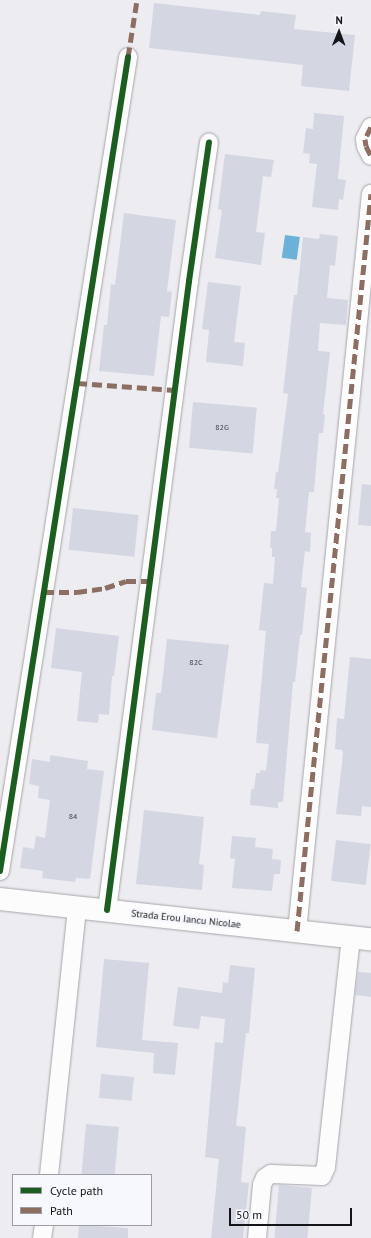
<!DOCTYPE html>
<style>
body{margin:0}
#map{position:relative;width:371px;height:1238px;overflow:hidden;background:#ececf1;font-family:"PT Sans",sans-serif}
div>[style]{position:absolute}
.water>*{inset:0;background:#6cb1d8;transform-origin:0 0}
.building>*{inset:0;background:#d4d6e2;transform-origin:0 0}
.roads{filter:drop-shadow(0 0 1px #a6a6aa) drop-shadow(0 0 1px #a6a6aa)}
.minor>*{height:18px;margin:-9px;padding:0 9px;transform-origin:9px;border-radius:9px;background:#fcfcfd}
.tertiary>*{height:22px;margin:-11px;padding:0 11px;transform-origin:11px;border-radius:11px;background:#fcfcfd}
.quiet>*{height:5px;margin-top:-2.5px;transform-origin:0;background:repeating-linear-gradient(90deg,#8d6e63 0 10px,transparent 0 15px)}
.cycleway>*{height:6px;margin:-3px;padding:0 3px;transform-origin:3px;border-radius:3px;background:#1b5e20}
span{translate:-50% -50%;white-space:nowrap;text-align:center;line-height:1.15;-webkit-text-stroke:4px #f7f8fe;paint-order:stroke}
.number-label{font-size:8px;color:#45464c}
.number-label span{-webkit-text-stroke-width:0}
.street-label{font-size:10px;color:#141518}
.legend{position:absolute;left:12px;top:1174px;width:140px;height:52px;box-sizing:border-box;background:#f7f8fe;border:1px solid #9c9da2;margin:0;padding:5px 7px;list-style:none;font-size:12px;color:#141518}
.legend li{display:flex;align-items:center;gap:8px;height:20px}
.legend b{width:20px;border:1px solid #9c9da2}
.north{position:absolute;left:319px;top:12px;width:40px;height:40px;-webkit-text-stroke:3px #f7f8fe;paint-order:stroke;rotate:1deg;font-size:11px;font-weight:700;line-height:16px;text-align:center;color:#141518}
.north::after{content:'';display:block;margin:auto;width:14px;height:18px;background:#141518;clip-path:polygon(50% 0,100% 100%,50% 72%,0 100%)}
.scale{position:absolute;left:229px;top:1208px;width:123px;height:18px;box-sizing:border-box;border:2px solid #141518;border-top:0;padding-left:5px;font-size:12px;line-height:14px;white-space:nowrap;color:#141518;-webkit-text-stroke:3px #f7f8fe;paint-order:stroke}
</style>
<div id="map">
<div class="water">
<div style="left:285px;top:235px;width:15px;height:23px;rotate:8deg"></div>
</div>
<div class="building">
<div style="clip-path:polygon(154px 3px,260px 15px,261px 11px,296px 15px,294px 29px,355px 35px,349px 91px,301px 86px,303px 65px,149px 48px)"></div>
<div style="clip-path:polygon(314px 113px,344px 116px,338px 179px,346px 180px,343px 200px,339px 199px,338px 210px,312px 207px,317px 164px,309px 163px,310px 154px,303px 153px,306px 128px,313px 129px)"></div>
<div style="clip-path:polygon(225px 154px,274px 160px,271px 177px,263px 176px,256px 232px,265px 233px,261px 265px,215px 258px,222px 210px,218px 209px)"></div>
<div style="clip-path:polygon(124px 213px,176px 220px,167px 291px,172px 292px,169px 317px,161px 316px,154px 376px,99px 371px,104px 325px,107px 325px,111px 284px,115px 285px)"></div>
<div style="clip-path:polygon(320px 234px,338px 236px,335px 266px,330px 265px,327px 298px,348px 300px,346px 325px,320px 323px,318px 351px,330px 352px,323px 414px,325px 414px,323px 433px,319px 433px,314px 492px,309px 492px,305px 532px,311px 533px,310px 552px,305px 551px,301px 587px,307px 588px,302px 635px,300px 635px,295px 682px,293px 682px,283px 802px,278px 802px,278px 808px,250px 805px,251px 789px,254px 789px,256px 773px,260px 773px,260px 770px,266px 771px,269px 744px,256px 743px,266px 631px,259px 630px,264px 583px,273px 584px,275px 557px,272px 557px,272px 548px,270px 548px,271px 531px,276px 531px,279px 498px,276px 498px,277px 489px,274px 489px,276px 472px,278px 472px,288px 394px,283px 393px,294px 295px,297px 295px,303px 237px,319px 239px)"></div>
<div style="clip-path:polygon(208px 282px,241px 286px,234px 342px,245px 343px,243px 366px,206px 362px,209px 330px,202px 329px)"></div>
<div style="left:193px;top:402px;width:64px;height:46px;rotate:5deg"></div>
<div style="clip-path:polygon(362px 484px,371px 485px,371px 526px,358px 525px)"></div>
<div style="left:73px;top:508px;width:66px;height:42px;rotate:6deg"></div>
<div style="clip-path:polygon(56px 628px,119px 636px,114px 676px,112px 676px,109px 715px,99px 714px,98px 723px,77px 721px,82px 672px,51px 668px)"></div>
<div style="clip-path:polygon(167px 639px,229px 645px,217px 738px,152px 730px,156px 693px,161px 693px)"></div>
<div style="clip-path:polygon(350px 657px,371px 659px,371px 807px,362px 806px,361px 816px,336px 814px,343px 754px,342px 750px,335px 749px,337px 718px,344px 719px)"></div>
<div style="clip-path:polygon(50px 755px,88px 761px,87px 769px,104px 771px,90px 879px,76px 878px,75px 882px,42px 878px,43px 871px,20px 868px,23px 847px,34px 849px,36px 836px,45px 838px,50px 800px,38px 798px,39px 786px,29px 784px,32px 759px,50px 762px)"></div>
<div style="clip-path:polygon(144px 810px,204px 817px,199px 864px,204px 865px,202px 890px,136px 884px)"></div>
<div style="clip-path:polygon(232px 836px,256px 838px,255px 847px,273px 849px,272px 859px,281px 860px,280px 874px,274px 874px,272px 891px,232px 888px,235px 859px,230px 858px)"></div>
<div style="left:336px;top:840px;width:35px;height:41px;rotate:7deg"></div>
<div style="clip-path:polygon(104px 959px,149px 963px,142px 1040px,178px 1043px,175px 1075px,153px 1073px,154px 1053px,96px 1047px)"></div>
<div style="clip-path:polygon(230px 965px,255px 968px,249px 1033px,246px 1033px,236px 1126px,246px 1127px,241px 1182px,249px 1183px,243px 1238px,211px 1238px,219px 1159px,205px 1157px,215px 1042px,223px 1043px,225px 1019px,201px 1016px,199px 1029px,173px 1026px,178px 987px,222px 993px,223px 982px,228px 983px)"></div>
<div style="clip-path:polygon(358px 972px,371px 973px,371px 997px,355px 995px)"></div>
<div style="left:101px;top:1074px;width:33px;height:24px;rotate:5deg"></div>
<div style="left:86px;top:1124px;width:33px;height:51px;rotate:5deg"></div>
<div style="left:279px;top:1185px;width:33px;height:53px;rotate:5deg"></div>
<div style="clip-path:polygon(79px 1225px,128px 1228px,128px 1238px,78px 1238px)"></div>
</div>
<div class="roads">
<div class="minor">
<div style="left:371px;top:127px;width:13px;rotate:117deg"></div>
<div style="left:365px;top:139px;width:7px;rotate:82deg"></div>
<div style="left:366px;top:146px;width:11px;rotate:63deg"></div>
<div style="left:0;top:871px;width:824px;rotate:-81.06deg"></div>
<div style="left:107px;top:910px;width:634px;rotate:-82.57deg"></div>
<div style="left:189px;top:281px;width:140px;rotate:-81.8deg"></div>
<div style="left:297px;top:931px;width:741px;rotate:-84.27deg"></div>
<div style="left:49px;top:1175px;width:269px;rotate:-84deg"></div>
<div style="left:42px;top:1238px;width:13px;rotate:-81deg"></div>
<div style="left:257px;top:1238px;width:53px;rotate:-84.6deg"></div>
<div style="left:262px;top:1185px;width:8px;rotate:-67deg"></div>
<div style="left:265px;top:1178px;width:7px;rotate:-34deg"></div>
<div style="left:271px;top:1174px;width:51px;rotate:2.2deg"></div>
<div style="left:322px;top:1176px;width:10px;rotate:-66deg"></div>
<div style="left:326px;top:1167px;width:231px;rotate:-83.8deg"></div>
</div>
<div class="tertiary">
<div style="left:0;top:899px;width:373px;rotate:6.2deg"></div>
</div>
</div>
<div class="quiet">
<div style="left:128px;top:57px;width:58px;rotate:-81deg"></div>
<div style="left:371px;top:127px;width:13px;rotate:117deg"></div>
<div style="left:365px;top:139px;width:7px;rotate:82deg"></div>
<div style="left:366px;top:146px;width:11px;rotate:63deg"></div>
<div style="left:77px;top:383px;width:98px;rotate:4.1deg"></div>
<div style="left:44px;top:592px;width:33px"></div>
<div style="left:77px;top:592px;width:28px;rotate:-8deg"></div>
<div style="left:105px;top:588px;width:22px;rotate:-18deg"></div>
<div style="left:126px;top:581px;width:24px"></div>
<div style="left:297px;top:931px;width:741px;rotate:-84.27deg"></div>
</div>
<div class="cycleway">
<div style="left:0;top:871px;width:824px;rotate:-81.06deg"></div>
<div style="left:107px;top:910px;width:634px;rotate:-82.57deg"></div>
<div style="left:189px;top:281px;width:140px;rotate:-81.8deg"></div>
</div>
<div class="number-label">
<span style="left:222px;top:428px">82G</span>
<span style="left:196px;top:663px">82C</span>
<span style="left:73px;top:817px">84</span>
</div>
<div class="street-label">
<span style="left:186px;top:919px;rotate:6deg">Strada Erou Iancu Nicolae</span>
</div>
<ul class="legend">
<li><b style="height:5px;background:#1b5e20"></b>Cycle path</li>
<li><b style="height:5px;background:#8d6e63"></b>Path</li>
</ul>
<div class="north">N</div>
<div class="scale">50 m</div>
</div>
